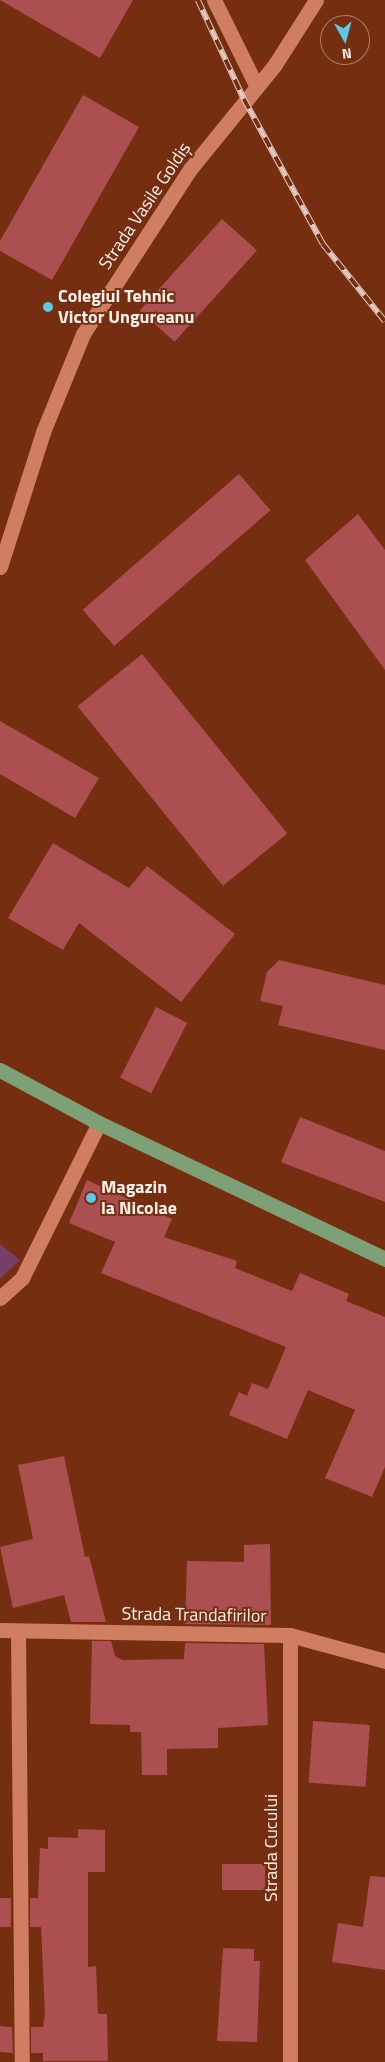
<!DOCTYPE html>
<meta charset="utf-8">
<style>
body{margin:0}
#map{position:relative;width:385px;height:2062px;overflow:hidden;background:#762e11;font-family:"Titillium Web",sans-serif}
div>[style]{position:absolute}
.green>*{inset:0;background:#783f66}
.building>*{inset:0;background:#ab4f51;transform-origin:0 0}
.street>*{height:15px;margin:-7.5px;padding:0 7.5px;transform-origin:7.5px;border-radius:7.5px;background:#cf7e62}
.primary>*{height:15px;margin:-7.5px;padding:0 7.5px;transform-origin:7.5px;border-radius:7.5px;background:#7ea076}
.rail>*{height:5.5px;margin-top:-2.75px;transform-origin:0;background:repeating-linear-gradient(90deg,#762e11 0 11px,#dfc9c0 0 22px);box-sizing:border-box;border-block:1px solid #dfc9c0}
.dots>*{width:14px;height:14px;translate:-50% -50%;box-sizing:border-box;border:2px solid #762e11;border-radius:50%}
span{translate:-50% -50%;white-space:nowrap;text-align:center;line-height:1.15;-webkit-text-stroke:4px #762e11;paint-order:stroke}
.street-label{font-size:18px;color:#fbf2ee}
.poi-label{font-size:18px;color:#fbf2ee;font-weight:700}
.left{translate:0 -50%;text-align:left}
.north{position:absolute;left:320px;top:15px;width:50px;height:50px;box-sizing:border-box;background:#762e11;border:1px solid #ab7c69;border-radius:50%;rotate:173deg;font-size:14px;font-weight:700;line-height:20px;text-align:center;color:#fbf2ee}
.north::after{content:'';display:block;margin:auto;width:18px;height:22px;background:#5cc7e7;clip-path:polygon(50% 0,100% 100%,50% 72%,0 100%)}
</style>
<div id="map">
<div class="green">
<div style="clip-path:polygon(0 1244px,20px 1260px,0 1279px)"></div>
</div>
<div class="building">
<div style="clip-path:polygon(0 0,133px 0,100px 58px)"></div>
<div style="clip-path:polygon(83px 95px,139px 127px,52px 280px,0 251px,0 241px)"></div>
<div style="left:222px;top:219px;width:47px;height:123px;rotate:42deg"></div>
<div style="left:239px;top:474px;width:48px;height:207px;rotate:49deg"></div>
<div style="clip-path:polygon(358px 514px,385px 550px,385px 670px,305px 560px)"></div>
<div style="left:142px;top:654px;width:231px;height:83px;rotate:51deg"></div>
<div style="clip-path:polygon(0 721px,99px 778px,75px 818px,0 774px)"></div>
<div style="clip-path:polygon(53px 843px,129px 888px,147px 866px,235px 934px,181px 1002px,79px 923px,63px 950px,8px 918px)"></div>
<div style="clip-path:polygon(279px 960px,385px 985px,385px 1050px,278px 1025px,283px 1006px,260px 1001px,267px 972px)"></div>
<div style="left:156px;top:1007px;width:35px;height:79px;rotate:27deg"></div>
<div style="clip-path:polygon(300px 1117px,385px 1151px,385px 1202px,281px 1162px)"></div>
<div style="clip-path:polygon(87px 1180px,172px 1219px,164px 1237px,237px 1261px,235px 1268px,292px 1291px,300px 1273px,349px 1294px,346px 1301px,385px 1317px,385px 1467px,372px 1497px,325px 1478px,355px 1410px,308px 1390px,287px 1439px,229px 1415px,239px 1392px,247px 1396px,252px 1383px,268px 1389px,286px 1347px,101px 1273px,115px 1242px,69px 1223px)"></div>
<div style="clip-path:polygon(64px 1456px,85px 1557px,89px 1556px,106px 1622px,71px 1622px,64px 1595px,13px 1608px,0 1547px,33px 1539px,18px 1465px)"></div>
<div style="clip-path:polygon(270px 1544px,271px 1625px,185px 1624px,187px 1561px,244px 1562px,244px 1545px)"></div>
<div style="clip-path:polygon(92px 1641px,111px 1641px,115px 1656px,122px 1660px,184px 1659px,185px 1643px,264px 1644px,268px 1725px,218px 1728px,218px 1748px,167px 1749px,167px 1775px,142px 1775px,141px 1732px,130px 1732px,130px 1725px,90px 1724px)"></div>
<div style="left:313px;top:1721px;width:57px;height:62px;rotate:4deg"></div>
<div style="clip-path:polygon(78px 1829px,105px 1830px,105px 1872px,88px 1872px,88px 1967px,96px 1966px,98px 2014px,107px 2014px,108px 2061px,43px 2061px,43px 2053px,31px 2053px,31px 2027px,43px 2027px,45px 2014px,41px 1927px,30px 1927px,30px 1898px,38px 1898px,40px 1848px,48px 1849px,48px 1837px,78px 1838px)"></div>
<div style="left:222px;top:1864px;width:43px;height:26px"></div>
<div style="clip-path:polygon(370px 1876px,385px 1877px,385px 1970px,332px 1962px,338px 1923px,363px 1927px)"></div>
<div style="left:0;top:1898px;width:11px;height:29px"></div>
<div style="clip-path:polygon(223px 1948px,254px 1949px,254px 1961px,260px 1961px,257px 2042px,217px 2041px)"></div>
<div style="clip-path:polygon(0 2026px,12px 2027px,13px 2053px,0 2052px)"></div>
</div>
<div class="street">
<div style="left:214px;top:0;width:97px;rotate:63.7deg"></div>
<div style="left:0;top:567px;width:142px;rotate:-72.3deg"></div>
<div style="left:43px;top:432px;width:106px;rotate:-67.8deg"></div>
<div style="left:83px;top:334px;width:198px;rotate:-57deg"></div>
<div style="left:191px;top:168px;width:132px;rotate:-50.9deg"></div>
<div style="left:274px;top:66px;width:78px;rotate:-57.5deg"></div>
<div style="left:0;top:1298px;width:30px;rotate:-42deg"></div>
<div style="left:22px;top:1278px;width:173px;rotate:-63.6deg"></div>
<div style="left:0;top:1630px;width:290px;rotate:1deg"></div>
<div style="left:290px;top:1635px;width:98px;rotate:15.3deg"></div>
<div style="left:18px;top:1631px;width:431px;rotate:89.5deg"></div>
<div style="left:290px;top:2062px;width:427px;rotate:-90deg"></div>
</div>
<div class="primary">
<div style="left:0;top:1070px;width:112px;rotate:28.2deg"></div>
<div style="left:99px;top:1123px;width:317px;rotate:25.4deg"></div>
</div>
<div class="rail">
<div style="left:198px;top:0;width:109px;rotate:65.1deg"></div>
<div style="left:244px;top:99px;width:165px;rotate:61.4deg"></div>
<div style="left:323px;top:244px;width:99px;rotate:51.2deg"></div>
</div>
<div class="dots">
<div style="left:48px;top:307px;background:#5cc7e7"></div>
<div style="left:91px;top:1198px;background:#5cc7e7"></div>
</div>
<div class="street-label">
<span style="left:145px;top:206px;rotate:-56deg">Strada Vasile Goldiș</span>
<span style="left:194px;top:1615px;rotate:1deg">Strada Trandafirilor</span>
<span style="left:271px;top:1848px;rotate:-90deg">Strada Cucului</span>
</div>
<div class="poi-label">
<span class="left" style="left:58px;top:307px">Colegiul Tehnic<br>Victor Ungureanu</span>
<span class="left" style="left:101px;top:1198px">Magazin<br>la Nicolae</span>
</div>
<div class="north">N</div>
</div>
